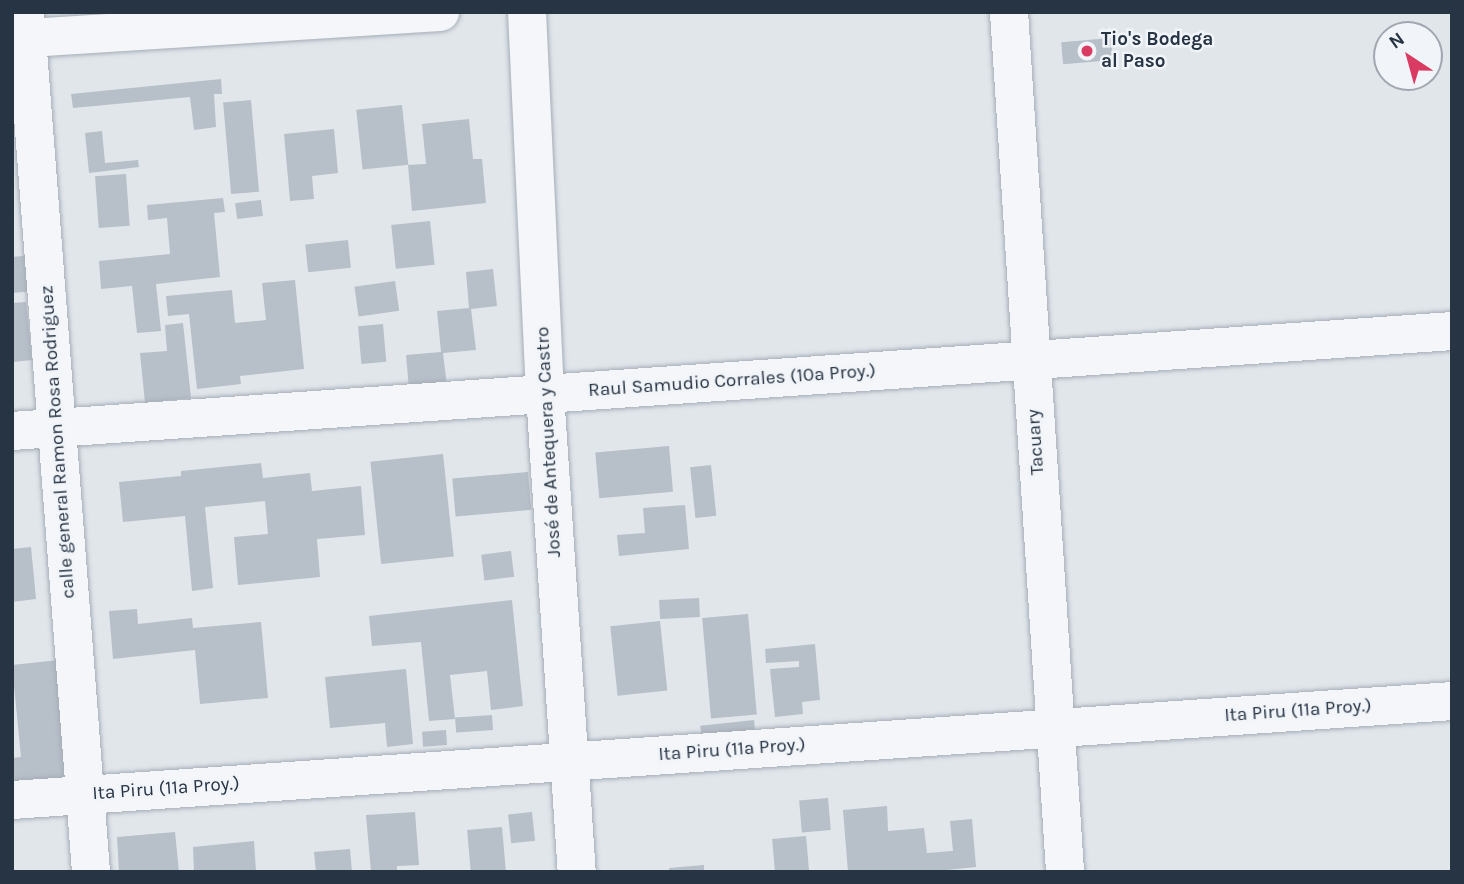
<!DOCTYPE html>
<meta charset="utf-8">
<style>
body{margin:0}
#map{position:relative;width:1464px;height:884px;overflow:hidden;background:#e1e6eb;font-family:Karla,sans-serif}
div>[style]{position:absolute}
.building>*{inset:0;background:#b7bfc9;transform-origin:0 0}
.roads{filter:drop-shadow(0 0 2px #a5adb6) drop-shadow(0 0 2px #a5adb6)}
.minor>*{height:38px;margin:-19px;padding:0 19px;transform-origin:19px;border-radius:19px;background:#f4f6f9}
.dots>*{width:19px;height:19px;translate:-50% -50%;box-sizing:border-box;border:4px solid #f1f4f8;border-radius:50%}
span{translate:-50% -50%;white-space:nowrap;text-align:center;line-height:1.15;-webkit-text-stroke:5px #f1f4f8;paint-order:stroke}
.poi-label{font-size:19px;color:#273444;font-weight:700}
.left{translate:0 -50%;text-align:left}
.street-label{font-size:19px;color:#273444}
.frame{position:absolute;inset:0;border:14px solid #273444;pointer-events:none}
.north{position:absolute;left:1373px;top:21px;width:70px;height:70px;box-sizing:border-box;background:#f1f4f8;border:2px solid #a0a7b0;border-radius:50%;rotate:324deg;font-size:19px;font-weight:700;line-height:28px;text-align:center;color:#273444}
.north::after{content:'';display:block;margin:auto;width:24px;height:32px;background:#da3b62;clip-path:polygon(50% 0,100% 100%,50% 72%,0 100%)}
</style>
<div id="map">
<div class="building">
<div style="left:1111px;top:38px;width:22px;height:50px;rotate:85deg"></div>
<div style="clip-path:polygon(221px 79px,222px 94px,214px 94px,216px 127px,194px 130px,190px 97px,73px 108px,71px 94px)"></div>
<div style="left:251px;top:100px;width:92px;height:28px;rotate:85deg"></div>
<div style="left:402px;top:105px;width:60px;height:46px;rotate:84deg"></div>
<div style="clip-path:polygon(469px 119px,473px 159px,482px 159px,486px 203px,412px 211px,408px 165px,426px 164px,422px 124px)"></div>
<div style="clip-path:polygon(334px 129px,338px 173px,312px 176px,314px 199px,290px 201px,284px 134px)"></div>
<div style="clip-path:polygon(102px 131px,105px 163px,138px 160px,139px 167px,89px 173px,85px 133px)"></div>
<div style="left:126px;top:174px;width:52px;height:31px;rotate:86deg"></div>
<div style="clip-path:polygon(223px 198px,225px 212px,214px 213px,220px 277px,156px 284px,161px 331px,137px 333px,132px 286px,101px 289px,99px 261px,170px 254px,167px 218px,148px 220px,147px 205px)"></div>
<div style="left:261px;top:200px;width:16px;height:26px;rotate:83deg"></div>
<div style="left:430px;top:221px;width:44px;height:39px;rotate:84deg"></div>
<div style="left:348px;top:240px;width:28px;height:43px;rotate:84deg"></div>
<div style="clip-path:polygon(32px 255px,35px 291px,12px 293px,12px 257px)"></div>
<div style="clip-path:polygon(493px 269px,497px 306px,471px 309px,476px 350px,443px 353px,447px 386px,409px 389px,406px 355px,441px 352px,437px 311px,469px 308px,466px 272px)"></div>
<div style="clip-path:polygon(295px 280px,304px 369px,240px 376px,241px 384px,197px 389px,189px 314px,168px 316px,166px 296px,232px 290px,235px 323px,266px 320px,262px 283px)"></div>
<div style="left:395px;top:281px;width:30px;height:41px;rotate:82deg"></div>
<div style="clip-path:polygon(26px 302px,32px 360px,12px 362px,12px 303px)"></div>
<div style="clip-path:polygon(183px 323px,191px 398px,145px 403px,140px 353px,167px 351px,165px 325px)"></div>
<div style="left:383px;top:324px;width:38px;height:25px;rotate:85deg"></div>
<div style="left:669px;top:446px;width:46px;height:74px;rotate:85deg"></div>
<div style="left:443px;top:454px;width:103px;height:73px;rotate:84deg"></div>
<div style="clip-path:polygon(261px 463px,263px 478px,310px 473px,312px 491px,361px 486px,365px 535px,317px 539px,320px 577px,238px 585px,234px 537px,268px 534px,265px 501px,205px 507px,213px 588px,192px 591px,185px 516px,123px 522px,119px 482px,181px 476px,181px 471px)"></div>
<div style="left:711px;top:465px;width:51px;height:21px;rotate:84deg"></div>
<div style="left:528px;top:472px;width:38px;height:76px;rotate:85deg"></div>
<div style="clip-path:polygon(685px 505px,689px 549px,619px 556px,617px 535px,645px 533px,643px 508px)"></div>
<div style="clip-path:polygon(31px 547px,36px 599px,12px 602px,12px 549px)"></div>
<div style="left:511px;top:551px;width:26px;height:30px;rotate:83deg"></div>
<div style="left:699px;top:598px;width:19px;height:40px;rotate:87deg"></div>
<div style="clip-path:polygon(512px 600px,523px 706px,491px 710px,487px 671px,450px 675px,455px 719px,429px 721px,421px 642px,372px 646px,369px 616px)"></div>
<div style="clip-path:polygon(137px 609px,138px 624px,192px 618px,193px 628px,261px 622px,268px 698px,200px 704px,195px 650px,113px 659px,109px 611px)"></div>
<div style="left:748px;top:614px;width:101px;height:46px;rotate:85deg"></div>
<div style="left:660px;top:621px;width:70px;height:50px;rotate:84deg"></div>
<div style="clip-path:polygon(815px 644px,820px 700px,802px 702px,803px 714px,775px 717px,770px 669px,799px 667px,799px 661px,766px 663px,765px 649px)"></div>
<div style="clip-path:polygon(59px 660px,70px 779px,15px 785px,12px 758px,21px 757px,12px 665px)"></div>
<div style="clip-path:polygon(406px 669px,413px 744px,387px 747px,385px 723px,330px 728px,325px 677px)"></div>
<div style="left:492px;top:715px;width:15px;height:37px;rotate:86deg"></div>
<div style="left:754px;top:720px;width:20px;height:54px;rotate:84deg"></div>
<div style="left:446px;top:730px;width:15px;height:24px;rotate:86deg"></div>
<div style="left:828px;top:798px;width:32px;height:29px;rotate:85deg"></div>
<div style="clip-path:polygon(887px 806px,888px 831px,924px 828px,927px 853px,953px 851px,950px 821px,972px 819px,976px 867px,928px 872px,848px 872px,843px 810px)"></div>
<div style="clip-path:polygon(415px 812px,419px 865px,397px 866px,397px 872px,371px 872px,366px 815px)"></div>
<div style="left:532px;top:812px;width:29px;height:24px;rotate:84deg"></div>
<div style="left:502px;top:827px;width:45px;height:35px;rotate:85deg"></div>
<div style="clip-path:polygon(175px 832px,179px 872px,119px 872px,117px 837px)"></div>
<div style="left:806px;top:836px;width:36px;height:34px;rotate:85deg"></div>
<div style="clip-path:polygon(254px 841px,256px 872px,194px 872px,193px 847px)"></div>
<div style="clip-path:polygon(350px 849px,352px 872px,316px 872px,314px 852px)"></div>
<div style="clip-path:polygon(704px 865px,704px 872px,670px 872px,669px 868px)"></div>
</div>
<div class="roads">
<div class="minor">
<div style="left:25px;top:12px;width:863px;rotate:85.61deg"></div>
<div style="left:527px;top:12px;width:382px;rotate:87.3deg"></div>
<div style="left:545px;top:394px;width:479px;rotate:86.2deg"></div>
<div style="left:1009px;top:12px;width:862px;rotate:86.27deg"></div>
<div style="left:12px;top:39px;width:429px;rotate:-3.6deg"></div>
<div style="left:12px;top:431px;width:1443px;rotate:-3.97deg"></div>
<div style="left:12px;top:800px;width:1443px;rotate:-3.93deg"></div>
</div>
</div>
<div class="dots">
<div style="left:1087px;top:51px;background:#da3b62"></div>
</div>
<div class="poi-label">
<span class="left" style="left:1101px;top:51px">Tio's Bodega<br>al Paso</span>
</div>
<div class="street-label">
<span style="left:732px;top:381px;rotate:-4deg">Raul Samudio Corrales (10ª Proy.)</span>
<span style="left:58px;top:442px;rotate:-94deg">calle general Ramon Rosa Rodriguez</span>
<span style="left:549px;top:442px;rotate:-93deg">José de Antequera y Castro</span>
<span style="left:1036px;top:442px;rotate:-94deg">Tacuary</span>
<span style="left:1298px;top:711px;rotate:-4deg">Ita Piru (11ª Proy.)</span>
<span style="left:732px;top:750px;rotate:-4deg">Ita Piru (11ª Proy.)</span>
<span style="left:166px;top:789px;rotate:-4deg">Ita Piru (11ª Proy.)</span>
</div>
<div class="frame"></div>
<div class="north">N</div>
</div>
